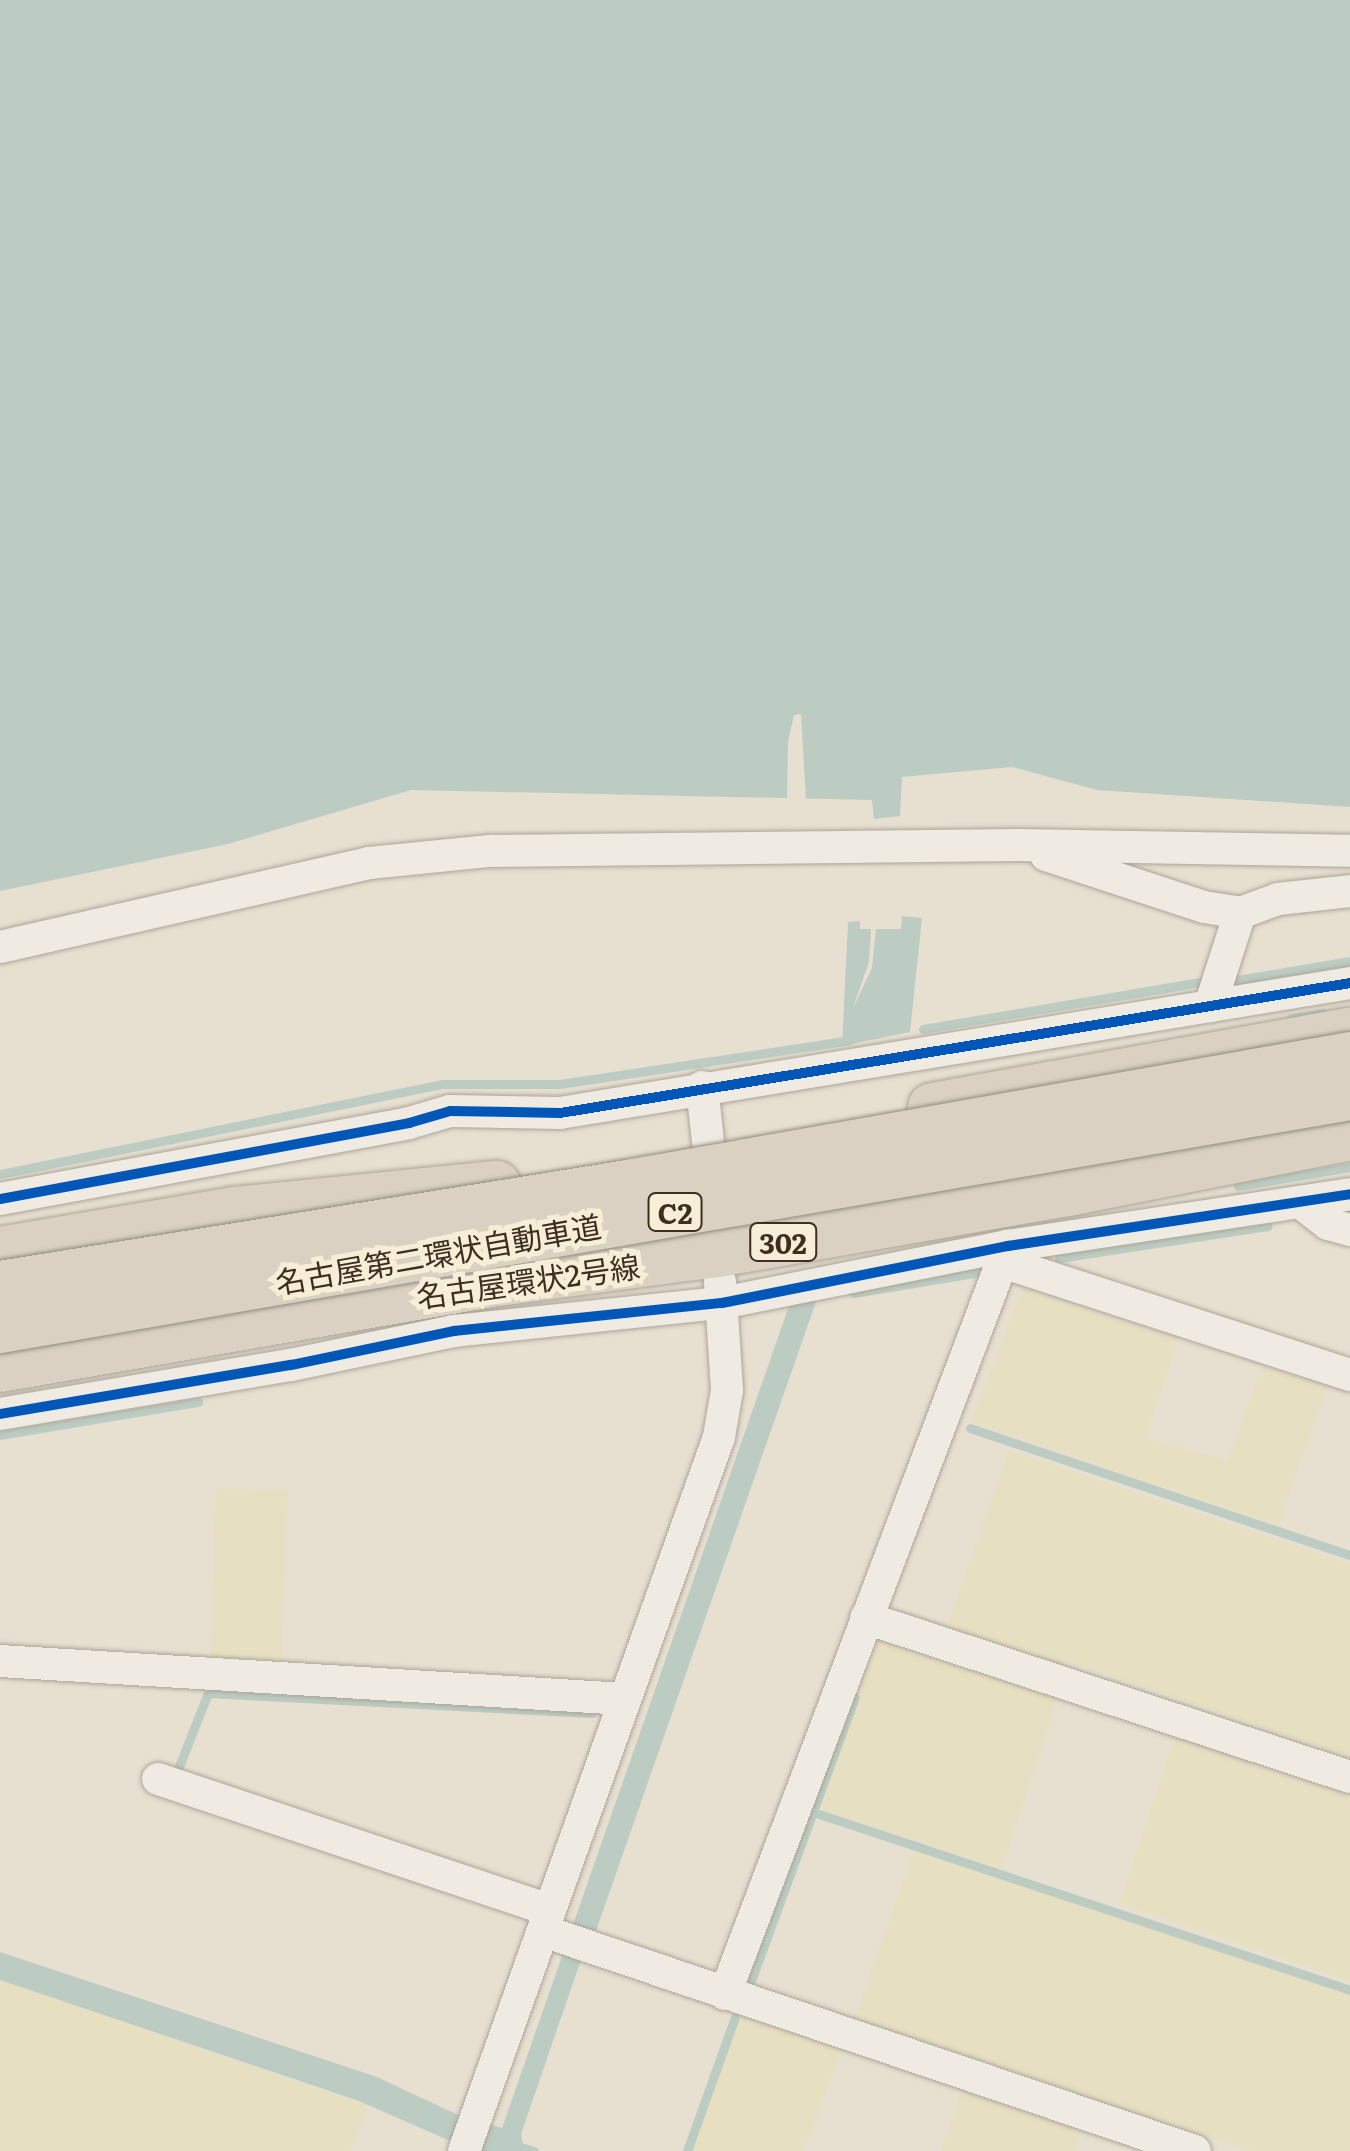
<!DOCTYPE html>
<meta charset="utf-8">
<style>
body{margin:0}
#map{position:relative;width:1350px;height:2151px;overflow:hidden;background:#e7e0d1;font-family:Literata,"Noto Sans JP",serif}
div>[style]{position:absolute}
.farmland>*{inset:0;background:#e6dfc2;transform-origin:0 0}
.water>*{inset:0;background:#bcccc2}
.pier>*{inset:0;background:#e7e0d1}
.stream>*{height:9px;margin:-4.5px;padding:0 4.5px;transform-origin:4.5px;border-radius:4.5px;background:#bcccc2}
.roads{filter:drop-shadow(0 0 2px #ada599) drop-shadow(0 0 2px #ada599)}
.minor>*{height:32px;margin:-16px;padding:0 16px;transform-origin:16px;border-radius:16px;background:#efebe3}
.highway>*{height:48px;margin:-24px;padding:0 24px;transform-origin:24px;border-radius:24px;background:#dad1c2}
.bridges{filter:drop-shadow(0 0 2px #928b80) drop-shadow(0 0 2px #928b80)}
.highway-bridge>*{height:48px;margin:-24px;padding:0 24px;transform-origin:24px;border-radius:24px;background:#dad1c2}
.cycleway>*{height:10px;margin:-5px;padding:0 5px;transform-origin:5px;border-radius:5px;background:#0057b8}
span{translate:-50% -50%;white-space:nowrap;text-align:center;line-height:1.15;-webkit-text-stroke:10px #f7eed8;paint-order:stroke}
.shield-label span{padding:2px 8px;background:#f7eed8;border:2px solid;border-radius:8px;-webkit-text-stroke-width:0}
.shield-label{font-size:28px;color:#3d2e20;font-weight:700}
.street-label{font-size:30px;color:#3d2e20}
</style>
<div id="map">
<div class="farmland">
<div style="clip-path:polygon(1022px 1288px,1179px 1338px,1145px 1438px,1228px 1460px,1262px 1365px,1327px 1387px,1278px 1526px,971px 1422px)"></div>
<div style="clip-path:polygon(1009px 1450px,1350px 1564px,1350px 1758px,1069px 1661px,1067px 1667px,946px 1628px)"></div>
<div style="left:216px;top:1488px;width:72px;height:177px;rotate:2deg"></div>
<div style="left:878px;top:1635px;width:190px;height:184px;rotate:18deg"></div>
<div style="clip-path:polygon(1175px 1735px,1350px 1791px,1350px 1981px,1119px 1903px)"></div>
<div style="clip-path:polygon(915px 1848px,1350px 1995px,1350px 2151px,1251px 2151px,854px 2018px)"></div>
<div style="clip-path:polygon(0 1980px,368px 2105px,351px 2151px,0 2151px)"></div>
<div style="clip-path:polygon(741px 2013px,844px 2044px,804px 2151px,689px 2151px)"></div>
<div style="clip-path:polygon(963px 2086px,1084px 2125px,1074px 2151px,941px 2151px)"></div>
</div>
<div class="water">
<div style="clip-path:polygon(0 0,1350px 0,1350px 807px,1097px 790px,1012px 767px,902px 777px,900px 816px,874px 819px,872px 800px,411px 790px,228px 844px,0 891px)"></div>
<div style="clip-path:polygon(902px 916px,922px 918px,910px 1032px,842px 1046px,848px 922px,860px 921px,860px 929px,871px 929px,869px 962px,853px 1008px,872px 968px,876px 929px,901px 929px)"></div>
<div style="clip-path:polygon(817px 1299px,597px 1928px,582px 1957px,521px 2134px,524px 2151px,473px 2151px,359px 2101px,0 1980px,0 1952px,377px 2077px,458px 2115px,502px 2128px,790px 1303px)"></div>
</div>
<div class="pier">
<div style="clip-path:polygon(801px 714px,806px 800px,787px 800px,788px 742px,794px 715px)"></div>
</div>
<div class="stream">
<div style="left:1231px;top:981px;width:121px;rotate:-9.5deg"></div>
<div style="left:1291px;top:1018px;width:32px;rotate:-9deg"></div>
<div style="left:923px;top:1029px;width:283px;rotate:-9.6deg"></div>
<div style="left:0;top:1174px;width:452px;rotate:-11.5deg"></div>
<div style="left:443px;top:1084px;width:117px"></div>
<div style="left:560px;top:1084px;width:293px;rotate:-8.6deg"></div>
<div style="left:1238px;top:1186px;width:114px;rotate:-9.6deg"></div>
<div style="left:1059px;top:1258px;width:211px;rotate:-8.7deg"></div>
<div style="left:854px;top:1293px;width:129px;rotate:-9.4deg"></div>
<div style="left:970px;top:1428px;width:401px;rotate:18.5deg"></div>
<div style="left:0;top:1435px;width:201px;rotate:-9.5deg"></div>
<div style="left:178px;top:1769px;width:82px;rotate:-68.5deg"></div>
<div style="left:208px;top:1693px;width:384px;rotate:3deg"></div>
<div style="left:813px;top:1812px;width:566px;rotate:18.34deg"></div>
<div style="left:751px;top:1981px;width:302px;rotate:-69.9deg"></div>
<div style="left:515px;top:2145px;width:20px;rotate:18deg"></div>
<div style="left:687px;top:2151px;width:142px;rotate:-70.3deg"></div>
</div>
<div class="roads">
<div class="minor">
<div style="left:1046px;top:855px;width:166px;rotate:18.2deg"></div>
<div style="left:1204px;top:907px;width:36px;rotate:9deg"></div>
<div style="left:1240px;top:913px;width:40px;rotate:-20.2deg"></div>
<div style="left:1278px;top:899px;width:72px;rotate:-6.3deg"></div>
<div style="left:0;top:947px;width:378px;rotate:-12.8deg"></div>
<div style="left:369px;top:863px;width:122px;rotate:-5.7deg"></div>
<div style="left:490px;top:851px;width:529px;rotate:-0.65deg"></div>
<div style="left:1019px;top:845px;width:331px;rotate:1deg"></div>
<div style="left:1210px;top:1006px;width:98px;rotate:-72.1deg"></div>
<div style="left:702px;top:1087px;width:101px;rotate:83.7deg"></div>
<div style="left:0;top:1199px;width:416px;rotate:-10.5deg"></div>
<div style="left:409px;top:1123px;width:43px;rotate:-16.3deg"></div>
<div style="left:450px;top:1111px;width:110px;rotate:1deg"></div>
<div style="left:560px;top:1113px;width:801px;rotate:-9.34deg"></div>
<div style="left:1301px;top:1203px;width:34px;rotate:38deg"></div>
<div style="left:1328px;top:1224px;width:23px;rotate:15deg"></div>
<div style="left:1002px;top:1262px;width:366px;rotate:18deg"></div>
<div style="left:0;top:1414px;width:295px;rotate:-9.6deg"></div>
<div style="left:291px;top:1365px;width:167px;rotate:-11.8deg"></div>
<div style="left:454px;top:1331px;width:269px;rotate:-6deg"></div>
<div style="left:722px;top:1303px;width:292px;rotate:-11.3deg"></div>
<div style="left:1008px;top:1246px;width:346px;rotate:-8.6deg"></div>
<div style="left:866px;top:1618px;width:509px;rotate:18.19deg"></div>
<div style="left:0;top:1661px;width:625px;rotate:3.48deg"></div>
<div style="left:158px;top:1779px;width:413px;rotate:18.5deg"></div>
<div style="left:543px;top:1931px;width:688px;rotate:18.65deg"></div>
<div style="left:725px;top:1994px;width:800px;rotate:-69.28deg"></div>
<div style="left:464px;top:2151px;width:758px;rotate:-70.35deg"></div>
<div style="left:719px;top:1437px;width:48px;rotate:-80.3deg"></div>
<div style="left:727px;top:1390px;width:109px;rotate:-93.7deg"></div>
</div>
<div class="highway">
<div style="left:932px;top:1107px;width:425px;rotate:-10.2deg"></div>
<div style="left:0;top:1251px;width:238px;rotate:-9.7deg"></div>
<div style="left:235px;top:1211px;width:263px;rotate:-5.7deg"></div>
<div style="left:0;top:1368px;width:504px;rotate:-9.82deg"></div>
<div style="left:497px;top:1282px;width:223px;rotate:-7.5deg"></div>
<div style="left:718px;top:1253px;width:355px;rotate:-9.9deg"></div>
<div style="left:1068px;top:1192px;width:288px;rotate:-11.2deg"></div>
</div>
</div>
<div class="bridges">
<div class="highway-bridge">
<div style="left:0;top:1285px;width:636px;rotate:-9.14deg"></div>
<div style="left:628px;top:1184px;width:733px;rotate:-10.05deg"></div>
<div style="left:0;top:1329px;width:1370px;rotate:-9.79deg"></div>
</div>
</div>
<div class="cycleway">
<div style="left:0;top:1199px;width:416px;rotate:-10.5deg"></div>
<div style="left:409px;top:1123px;width:43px;rotate:-16.3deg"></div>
<div style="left:450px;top:1111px;width:110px;rotate:1deg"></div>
<div style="left:560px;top:1113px;width:801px;rotate:-9.34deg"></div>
<div style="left:0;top:1414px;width:295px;rotate:-9.6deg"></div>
<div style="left:291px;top:1365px;width:167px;rotate:-11.8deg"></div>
<div style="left:454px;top:1331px;width:269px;rotate:-6deg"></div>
<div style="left:722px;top:1303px;width:292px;rotate:-11.3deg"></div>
<div style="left:1008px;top:1246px;width:346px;rotate:-8.6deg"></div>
</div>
<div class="shield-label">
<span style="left:675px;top:1212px">C2</span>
<span style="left:783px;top:1242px">302</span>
</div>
<div class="street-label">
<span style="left:438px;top:1253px;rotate:-10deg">名古屋第二環状自動車道</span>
<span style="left:528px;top:1280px;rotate:-8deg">名古屋環状2号線</span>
</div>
</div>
